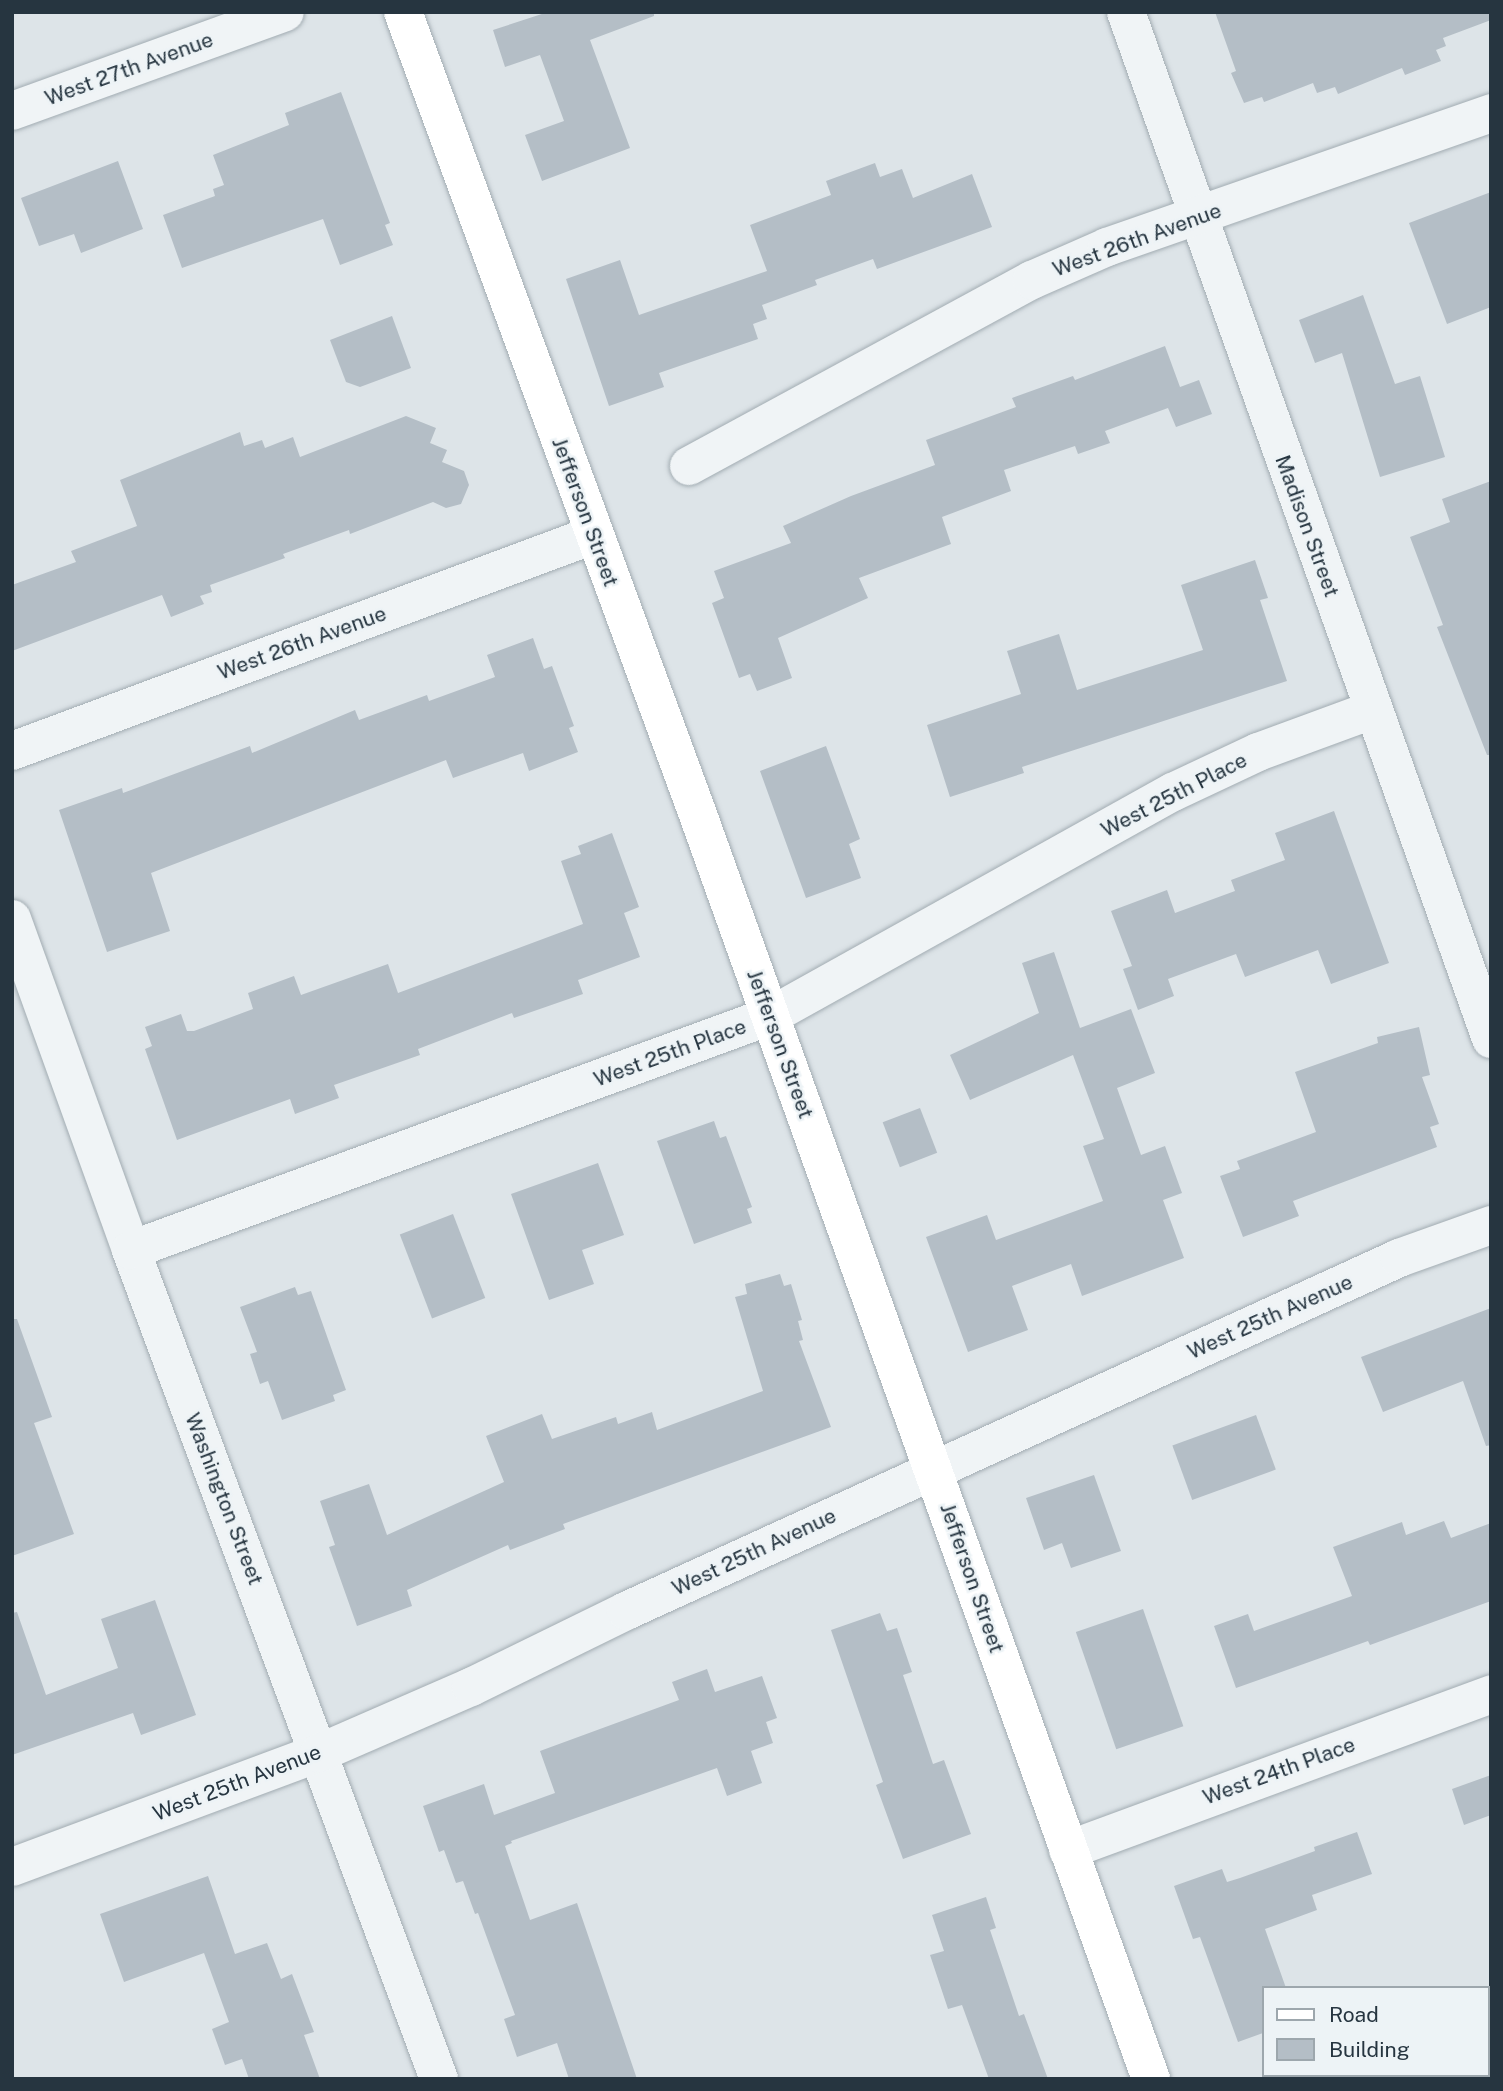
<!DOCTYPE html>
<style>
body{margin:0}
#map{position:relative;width:1503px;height:2091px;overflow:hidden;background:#dde4e8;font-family:"Public Sans",sans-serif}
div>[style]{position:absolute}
.building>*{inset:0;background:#b4bec6;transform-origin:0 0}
.roads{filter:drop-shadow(0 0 2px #a2acb2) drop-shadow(0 0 2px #a2acb2)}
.street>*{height:38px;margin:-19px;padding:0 19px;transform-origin:19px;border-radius:19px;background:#f0f4f6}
.secondary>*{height:38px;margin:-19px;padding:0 19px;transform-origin:19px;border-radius:19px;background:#fff}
span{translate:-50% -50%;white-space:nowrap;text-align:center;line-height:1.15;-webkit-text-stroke:5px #edf3f6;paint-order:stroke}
.street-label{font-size:21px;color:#263540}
.frame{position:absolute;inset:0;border:14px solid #263540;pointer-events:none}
.legend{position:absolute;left:1262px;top:1986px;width:228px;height:91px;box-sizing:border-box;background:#edf3f6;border:2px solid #9da7ad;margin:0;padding:9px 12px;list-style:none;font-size:21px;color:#263540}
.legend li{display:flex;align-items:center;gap:14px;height:35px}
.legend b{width:35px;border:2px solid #9da7ad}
</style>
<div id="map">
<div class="building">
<div style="clip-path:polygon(548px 12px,654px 12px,654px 16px,590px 40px,630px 148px,542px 181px,525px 135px,564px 121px,540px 55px,505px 67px,493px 30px)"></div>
<div style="clip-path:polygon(1215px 12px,1491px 12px,1491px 20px,1443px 38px,1446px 46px,1436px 50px,1441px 61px,1405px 75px,1402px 68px,1338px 94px,1335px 87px,1317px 93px,1313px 83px,1264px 102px,1262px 97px,1244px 103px,1231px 73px,1236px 71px)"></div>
<div style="clip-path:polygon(341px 92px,390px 223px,385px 225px,393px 245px,340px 265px,323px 219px,182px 268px,163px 215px,215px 196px,213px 189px,224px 185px,213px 155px,289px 125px,285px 113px)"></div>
<div style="clip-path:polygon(118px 161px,143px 229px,81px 253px,74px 234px,39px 246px,21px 198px)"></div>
<div style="clip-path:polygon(875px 163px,880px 177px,902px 169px,913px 198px,972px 174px,992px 227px,877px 269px,873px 259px,815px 280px,817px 285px,762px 305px,767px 319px,753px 324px,758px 339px,659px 373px,664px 387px,609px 406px,566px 279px,620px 260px,639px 315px,767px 271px,750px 225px,831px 195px,826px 181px)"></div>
<div style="clip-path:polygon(1491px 192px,1491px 307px,1447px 324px,1409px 223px)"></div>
<div style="clip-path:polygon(1363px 295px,1395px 384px,1420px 376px,1445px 457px,1380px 477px,1342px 353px,1315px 363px,1299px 320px)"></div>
<div style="clip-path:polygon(392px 316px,411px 368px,360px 387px,346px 382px,330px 340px)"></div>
<div style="clip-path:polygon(1165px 346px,1180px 387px,1199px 380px,1212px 414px,1176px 427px,1168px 408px,1105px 431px,1110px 443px,1078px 454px,1075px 446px,1004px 470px,1011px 491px,942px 517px,951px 544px,859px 578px,868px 598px,778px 638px,792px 678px,757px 691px,750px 674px,739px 678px,712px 603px,724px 598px,714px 571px,791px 543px,783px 526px,851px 496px,935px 465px,926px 440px,1016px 407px,1012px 398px,1073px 376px,1075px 380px)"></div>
<div style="clip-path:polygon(406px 416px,436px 428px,430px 443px,447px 450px,442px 462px,464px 471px,469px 485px,461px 504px,446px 508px,433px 502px,350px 534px,349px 530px,283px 554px,285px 558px,210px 585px,212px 592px,200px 596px,204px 604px,171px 617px,162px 595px,12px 651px,12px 585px,76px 562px,71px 551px,137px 526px,120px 480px,240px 432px,244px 446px,262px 440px,265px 448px,293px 437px,300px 457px)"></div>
<div style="clip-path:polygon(1491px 481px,1491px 755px,1487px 755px,1437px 627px,1443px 625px,1410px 537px,1450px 522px,1442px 499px)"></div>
<div style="clip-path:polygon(1255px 560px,1268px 598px,1260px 600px,1287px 681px,1022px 767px,1024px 773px,950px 797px,927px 725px,1021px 694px,1007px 651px,1059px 634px,1077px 690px,1203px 650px,1181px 585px)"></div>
<div style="clip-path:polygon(533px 638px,544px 669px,552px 666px,574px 726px,569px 728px,578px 752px,529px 771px,523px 753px,453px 778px,446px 760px,151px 873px,170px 931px,107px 952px,59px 810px,122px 788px,123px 793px,250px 746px,252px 753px,355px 710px,359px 720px,427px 695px,429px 701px,495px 677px,487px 655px)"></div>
<div style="clip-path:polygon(826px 746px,860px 839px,849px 844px,861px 878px,806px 898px,760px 771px)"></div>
<div style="clip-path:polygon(1334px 811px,1389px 963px,1331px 984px,1318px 950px,1245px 977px,1236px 954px,1168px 979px,1174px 996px,1138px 1010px,1123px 969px,1132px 966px,1111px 911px,1167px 890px,1175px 913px,1235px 891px,1231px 880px,1285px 860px,1275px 833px)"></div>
<div style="clip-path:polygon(612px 833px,639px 907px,624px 913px,640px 957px,578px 980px,583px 994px,514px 1018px,512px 1013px,418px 1049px,420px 1055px,334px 1085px,339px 1098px,295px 1114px,290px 1099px,177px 1140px,145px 1049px,152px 1046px,145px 1027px,181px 1014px,187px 1031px,194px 1031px,253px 1009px,248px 993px,294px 976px,301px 995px,388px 964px,398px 993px,583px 924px,561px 861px,581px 854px,578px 846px)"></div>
<div style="clip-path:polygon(1054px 952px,1080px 1028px,1131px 1009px,1155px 1073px,1117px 1088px,1141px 1155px,1165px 1146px,1182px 1193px,1163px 1200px,1184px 1258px,1082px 1296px,1071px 1264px,1012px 1286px,1028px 1330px,968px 1352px,926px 1237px,987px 1215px,996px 1240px,1103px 1201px,1083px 1146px,1104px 1139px,1073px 1055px,970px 1100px,950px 1055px,1039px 1013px,1022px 963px)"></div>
<div style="clip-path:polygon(1419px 1027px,1430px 1075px,1422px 1077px,1439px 1124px,1430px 1127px,1437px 1147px,1293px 1201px,1299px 1216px,1243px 1237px,1220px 1176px,1240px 1169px,1237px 1161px,1316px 1132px,1295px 1072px,1378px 1043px,1377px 1037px)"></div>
<div style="left:920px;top:1108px;width:48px;height:40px;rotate:69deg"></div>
<div style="clip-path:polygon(714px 1121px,720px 1138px,726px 1136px,752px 1207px,747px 1209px,752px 1223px,694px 1244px,657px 1141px)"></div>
<div style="clip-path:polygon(598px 1163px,624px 1235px,582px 1250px,594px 1284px,549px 1300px,511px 1194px)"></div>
<div style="left:453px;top:1214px;width:90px;height:57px;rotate:69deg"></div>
<div style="clip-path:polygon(780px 1274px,784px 1286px,791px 1284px,802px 1320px,798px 1321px,803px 1340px,799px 1341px,831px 1427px,563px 1524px,565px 1529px,510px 1550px,508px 1545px,407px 1590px,412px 1606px,357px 1626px,329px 1547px,335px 1545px,320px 1501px,369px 1484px,387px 1535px,504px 1482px,486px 1436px,542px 1414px,552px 1439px,616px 1417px,618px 1424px,652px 1412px,657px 1430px,763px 1391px,735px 1297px,747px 1294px,745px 1284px)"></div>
<div style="clip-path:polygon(295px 1287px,298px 1295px,311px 1291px,346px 1390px,333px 1395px,335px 1401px,282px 1420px,268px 1381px,260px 1384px,250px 1354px,257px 1352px,240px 1307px)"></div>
<div style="clip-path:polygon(1491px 1308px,1491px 1445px,1486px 1446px,1463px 1381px,1383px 1412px,1361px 1357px)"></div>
<div style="clip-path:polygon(12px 1319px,17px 1319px,52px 1417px,34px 1423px,74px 1534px,12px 1556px)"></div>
<div style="left:1256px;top:1415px;width:58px;height:89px;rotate:70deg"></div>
<div style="clip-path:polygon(1094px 1475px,1121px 1551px,1071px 1568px,1062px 1543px,1044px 1550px,1026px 1498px)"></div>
<div style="clip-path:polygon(1444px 1521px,1451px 1538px,1491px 1523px,1491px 1601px,1370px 1645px,1368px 1641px,1236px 1688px,1214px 1626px,1248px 1614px,1254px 1631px,1352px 1596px,1333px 1547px,1402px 1522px,1406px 1535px)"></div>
<div style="clip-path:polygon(155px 1600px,196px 1715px,141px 1735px,133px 1713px,12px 1755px,12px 1613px,17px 1612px,46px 1695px,118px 1668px,101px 1619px)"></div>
<div style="left:1143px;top:1609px;width:124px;height:71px;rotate:71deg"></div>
<div style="clip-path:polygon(880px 1613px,887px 1631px,897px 1628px,912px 1672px,903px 1675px,933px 1764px,944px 1760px,971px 1834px,903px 1859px,876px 1785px,883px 1782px,831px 1630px)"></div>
<div style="clip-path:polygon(707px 1669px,715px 1692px,762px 1676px,777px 1718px,766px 1722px,773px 1743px,751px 1751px,762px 1783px,727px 1796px,717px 1768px,511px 1841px,512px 1843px,505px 1846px,530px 1920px,577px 1903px,637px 2079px,569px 2079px,557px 2043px,517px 2057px,504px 2019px,515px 2015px,478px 1913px,475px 1914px,463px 1881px,456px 1883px,444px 1850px,439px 1852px,423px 1806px,484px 1784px,494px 1815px,555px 1793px,540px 1751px,679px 1700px,672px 1682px)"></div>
<div style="clip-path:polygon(1491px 1775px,1491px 1815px,1464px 1825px,1452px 1789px)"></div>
<div style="clip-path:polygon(1357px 1832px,1372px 1874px,1312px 1895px,1317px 1910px,1265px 1929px,1286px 1988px,1263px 1988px,1263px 2033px,1238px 2042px,1200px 1937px,1193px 1939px,1174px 1886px,1222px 1869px,1227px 1882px,1240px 1878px,1315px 1851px,1314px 1847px)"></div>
<div style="clip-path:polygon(208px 1876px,235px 1954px,267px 1943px,281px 1979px,292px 1974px,314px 2032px,304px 2035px,320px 2079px,249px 2079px,242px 2059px,225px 2065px,212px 2029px,229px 2022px,204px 1953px,124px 1982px,100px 1914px)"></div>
<div style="clip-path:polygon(986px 1897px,996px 1928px,990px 1930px,1019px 2016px,1024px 2014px,1048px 2079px,989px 2079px,962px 2005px,948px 2009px,930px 1955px,944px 1951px,932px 1915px)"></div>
</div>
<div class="roads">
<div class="street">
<div style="left:1126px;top:12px;width:1090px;rotate:70.43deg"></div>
<div style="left:12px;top:111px;width:290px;rotate:-19.9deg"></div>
<div style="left:689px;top:466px;width:390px;rotate:-28.5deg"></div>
<div style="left:1032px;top:280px;width:82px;rotate:-23.7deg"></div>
<div style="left:1107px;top:247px;width:407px;rotate:-19.2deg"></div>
<div style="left:12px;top:751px;width:620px;rotate:-20.39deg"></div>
<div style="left:12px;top:919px;width:352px;rotate:70.2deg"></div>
<div style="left:131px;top:1250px;width:884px;rotate:69.62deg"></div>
<div style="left:131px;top:1250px;width:680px;rotate:-20.11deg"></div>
<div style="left:770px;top:1016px;width:461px;rotate:-29.1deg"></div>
<div style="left:1173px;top:792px;width:94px;rotate:-25.2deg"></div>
<div style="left:1258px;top:752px;width:121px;rotate:-20.2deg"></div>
<div style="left:1068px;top:1850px;width:451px;rotate:-20.2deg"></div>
<div style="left:12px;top:1867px;width:327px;rotate:-20.4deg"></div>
<div style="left:319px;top:1753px;width:166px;rotate:-23.5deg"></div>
<div style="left:471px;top:1687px;width:173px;rotate:-26.1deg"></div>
<div style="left:626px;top:1611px;width:850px;rotate:-24.54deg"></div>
<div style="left:1399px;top:1258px;width:98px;rotate:-19.7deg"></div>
</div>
<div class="secondary">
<div style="left:403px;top:12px;width:864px;rotate:69.82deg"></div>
<div style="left:701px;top:823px;width:1334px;rotate:70.29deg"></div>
</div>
</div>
<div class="street-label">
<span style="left:129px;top:69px;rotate:-20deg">West 27th Avenue</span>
<span style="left:1137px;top:240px;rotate:-20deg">West 26th Avenue</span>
<span style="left:585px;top:512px;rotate:70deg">Jefferson Street</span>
<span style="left:1307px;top:526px;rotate:70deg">Madison Street</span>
<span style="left:302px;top:643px;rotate:-20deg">West 26th Avenue</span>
<span style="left:1174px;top:795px;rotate:-27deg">West 25th Place</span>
<span style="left:780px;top:1044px;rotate:70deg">Jefferson Street</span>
<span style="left:670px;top:1053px;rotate:-20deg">West 25th Place</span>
<span style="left:1270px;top:1317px;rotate:-24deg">West 25th Avenue</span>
<span style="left:224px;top:1499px;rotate:69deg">Washington Street</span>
<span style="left:754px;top:1552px;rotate:-25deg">West 25th Avenue</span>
<span style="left:972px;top:1578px;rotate:71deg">Jefferson Street</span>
<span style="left:1279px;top:1771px;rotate:-20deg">West 24th Place</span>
<span style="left:237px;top:1783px;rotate:-21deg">West 25th Avenue</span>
</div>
<div class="frame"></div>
<ul class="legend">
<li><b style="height:9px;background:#fff"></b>Road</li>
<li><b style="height:19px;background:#b4bec6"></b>Building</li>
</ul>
</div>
